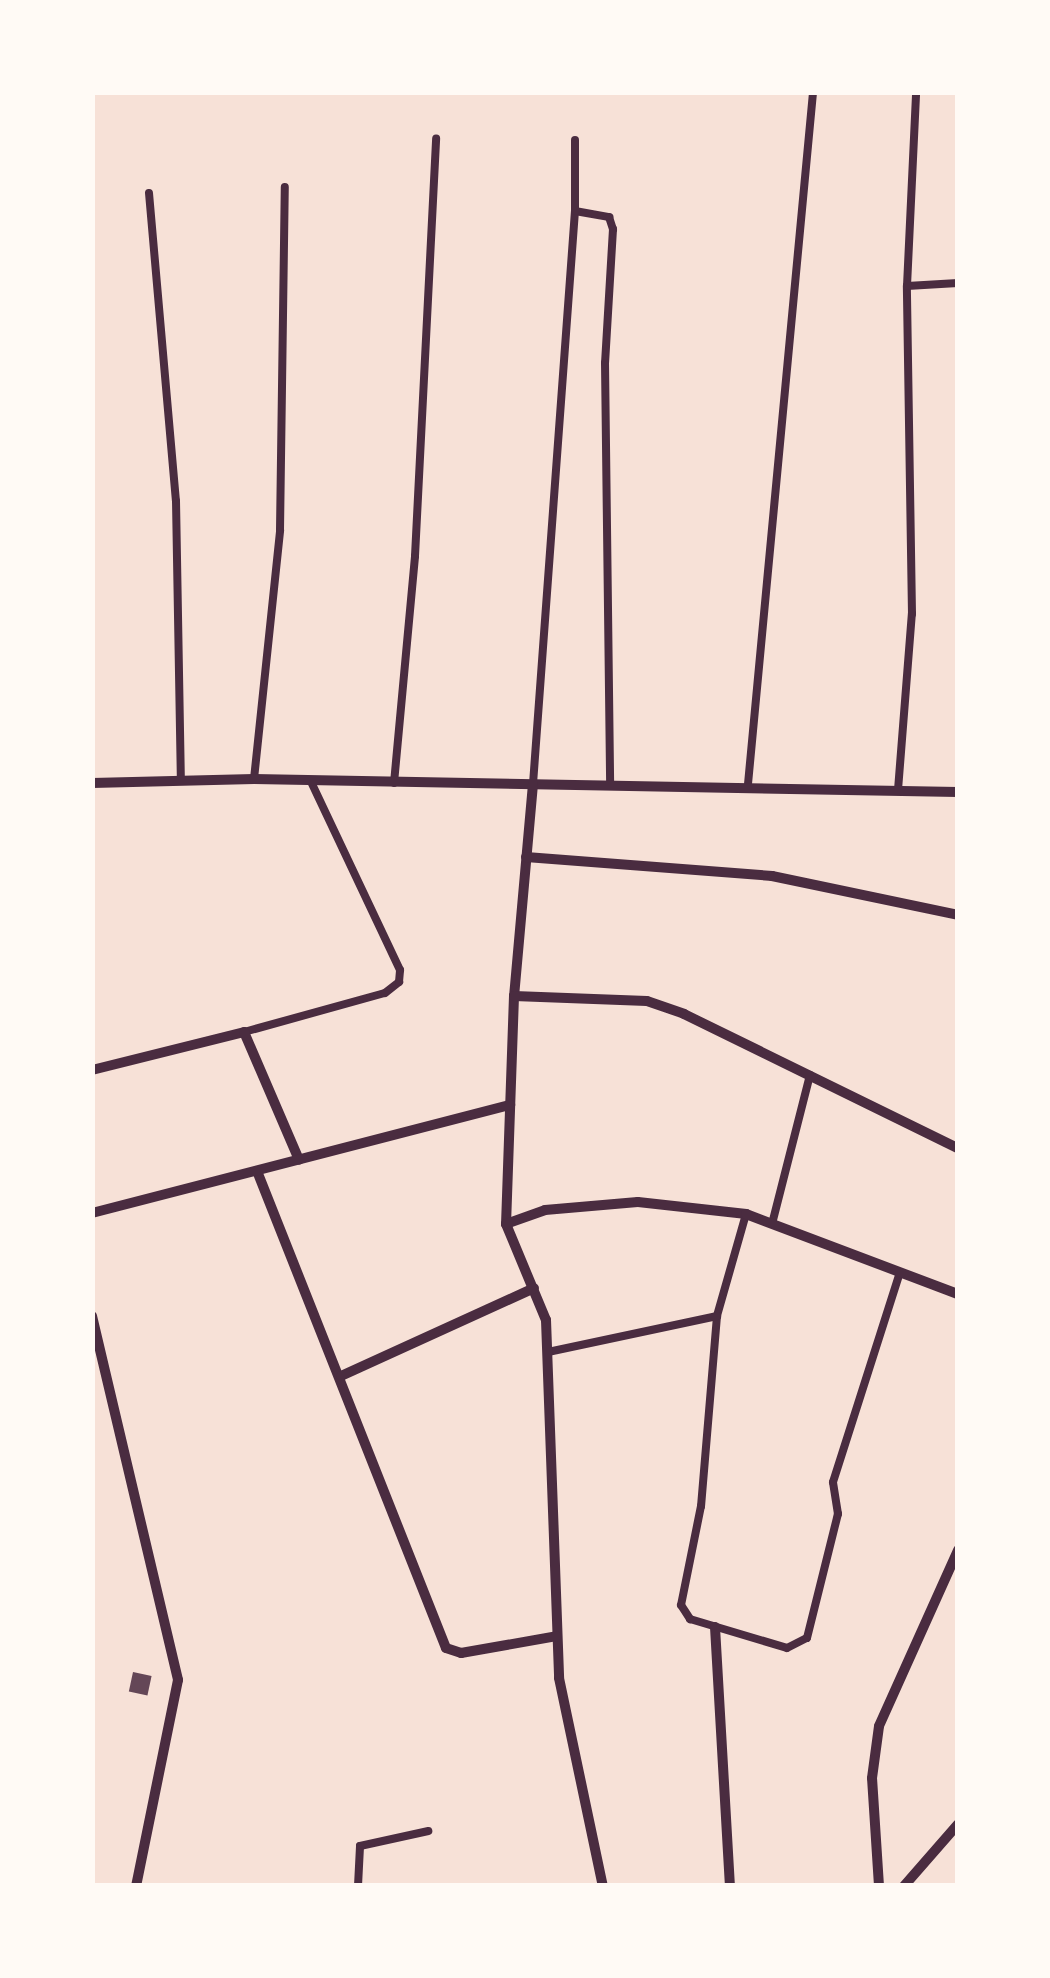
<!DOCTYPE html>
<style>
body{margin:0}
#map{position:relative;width:1050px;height:1978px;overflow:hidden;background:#f7e1d7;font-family:Commissioner,sans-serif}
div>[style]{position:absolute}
.building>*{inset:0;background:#644757;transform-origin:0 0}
.service>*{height:8px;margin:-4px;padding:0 4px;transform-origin:4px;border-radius:4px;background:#4a2c40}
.minor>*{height:10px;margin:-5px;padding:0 5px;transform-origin:5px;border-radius:5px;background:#4a2c40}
span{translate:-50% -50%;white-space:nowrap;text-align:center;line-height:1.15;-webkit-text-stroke:8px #fffaf5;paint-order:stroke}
.frame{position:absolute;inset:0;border:95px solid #fffaf5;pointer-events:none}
</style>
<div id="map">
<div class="building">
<div style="left:133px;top:1672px;width:19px;height:20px;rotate:12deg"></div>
</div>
<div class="service">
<div style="left:149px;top:193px;width:309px;rotate:85deg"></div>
<div style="left:176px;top:501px;width:279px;rotate:89deg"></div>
<div style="left:575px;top:211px;width:35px;rotate:10deg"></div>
<div style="left:609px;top:217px;width:13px;rotate:72deg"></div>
<div style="left:613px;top:229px;width:134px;rotate:93.4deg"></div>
<div style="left:605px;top:363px;width:421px;rotate:89.3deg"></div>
<div style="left:907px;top:286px;width:51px;rotate:-3.4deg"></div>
<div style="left:254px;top:779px;width:250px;rotate:-84deg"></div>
<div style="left:280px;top:530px;width:343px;rotate:-89.2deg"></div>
<div style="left:394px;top:783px;width:228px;rotate:-84.7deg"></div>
<div style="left:415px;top:556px;width:418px;rotate:-87.1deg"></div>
<div style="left:533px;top:784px;width:575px;rotate:-85.81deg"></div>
<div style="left:575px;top:211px;width:71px;rotate:-90deg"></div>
<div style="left:748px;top:784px;width:695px;rotate:-84.63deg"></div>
<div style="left:898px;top:790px;width:177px;rotate:-85.5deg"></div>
<div style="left:912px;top:614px;width:328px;rotate:-90.9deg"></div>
<div style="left:907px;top:286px;width:194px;rotate:-87.3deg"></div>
<div style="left:244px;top:1032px;width:146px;rotate:-15.5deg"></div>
<div style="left:385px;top:993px;width:18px;rotate:-38deg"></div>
<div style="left:399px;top:982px;width:12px;rotate:-85deg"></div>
<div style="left:400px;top:970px;width:210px;rotate:-115.3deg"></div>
<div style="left:746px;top:1214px;width:106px;rotate:105.9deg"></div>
<div style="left:717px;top:1316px;width:191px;rotate:94.8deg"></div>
<div style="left:701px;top:1506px;width:101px;rotate:101.4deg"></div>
<div style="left:681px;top:1605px;width:17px;rotate:57deg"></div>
<div style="left:690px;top:1619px;width:101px;rotate:16.6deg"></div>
<div style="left:787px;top:1648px;width:22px;rotate:-27deg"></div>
<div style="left:807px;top:1638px;width:128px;rotate:-76deg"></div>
<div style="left:838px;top:1514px;width:32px;rotate:-99deg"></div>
<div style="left:833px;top:1482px;width:220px;rotate:-72.3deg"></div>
<div style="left:772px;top:1224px;width:154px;rotate:-75.7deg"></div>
<div style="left:548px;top:1352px;width:173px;rotate:-12deg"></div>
<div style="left:358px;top:1886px;width:40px;rotate:-87.1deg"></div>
<div style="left:360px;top:1846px;width:70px;rotate:-12.4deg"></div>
</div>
<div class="minor">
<div style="left:92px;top:783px;width:162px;rotate:-1.4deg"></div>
<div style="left:254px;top:779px;width:704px;rotate:1.06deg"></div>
<div style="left:533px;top:784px;width:213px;rotate:95.1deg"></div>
<div style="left:514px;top:996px;width:228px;rotate:92deg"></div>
<div style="left:506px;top:1224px;width:104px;rotate:67.4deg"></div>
<div style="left:546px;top:1320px;width:358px;rotate:87.9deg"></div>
<div style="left:559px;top:1678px;width:213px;rotate:78.1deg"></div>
<div style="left:526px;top:857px;width:247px;rotate:4.4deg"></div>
<div style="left:772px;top:876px;width:190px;rotate:11.8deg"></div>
<div style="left:514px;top:996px;width:133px;rotate:2.2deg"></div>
<div style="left:647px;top:1001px;width:39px;rotate:19deg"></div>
<div style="left:684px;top:1014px;width:305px;rotate:26.1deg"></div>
<div style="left:92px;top:1070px;width:157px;rotate:-14deg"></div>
<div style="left:244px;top:1032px;width:139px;rotate:66.7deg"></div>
<div style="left:257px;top:1171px;width:513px;rotate:68.39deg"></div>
<div style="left:446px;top:1648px;width:16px;rotate:18deg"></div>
<div style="left:461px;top:1653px;width:97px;rotate:-10deg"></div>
<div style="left:92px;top:1213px;width:432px;rotate:-14.5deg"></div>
<div style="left:506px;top:1224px;width:41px;rotate:-19.7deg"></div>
<div style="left:545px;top:1210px;width:93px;rotate:-4.9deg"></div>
<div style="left:638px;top:1202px;width:109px;rotate:6.3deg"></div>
<div style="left:746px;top:1214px;width:227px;rotate:20.7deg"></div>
<div style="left:92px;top:1316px;width:374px;rotate:76.7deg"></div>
<div style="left:178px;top:1680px;width:210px;rotate:101.5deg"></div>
<div style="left:341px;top:1376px;width:212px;rotate:-24.5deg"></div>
<div style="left:715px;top:1627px;width:259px;rotate:86.7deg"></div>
<div style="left:879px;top:1886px;width:108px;rotate:-93.7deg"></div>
<div style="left:872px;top:1778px;width:52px;rotate:-82.3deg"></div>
<div style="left:879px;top:1726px;width:193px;rotate:-65.8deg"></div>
<div style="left:904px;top:1886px;width:82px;rotate:-48.9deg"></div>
</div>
<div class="frame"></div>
</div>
